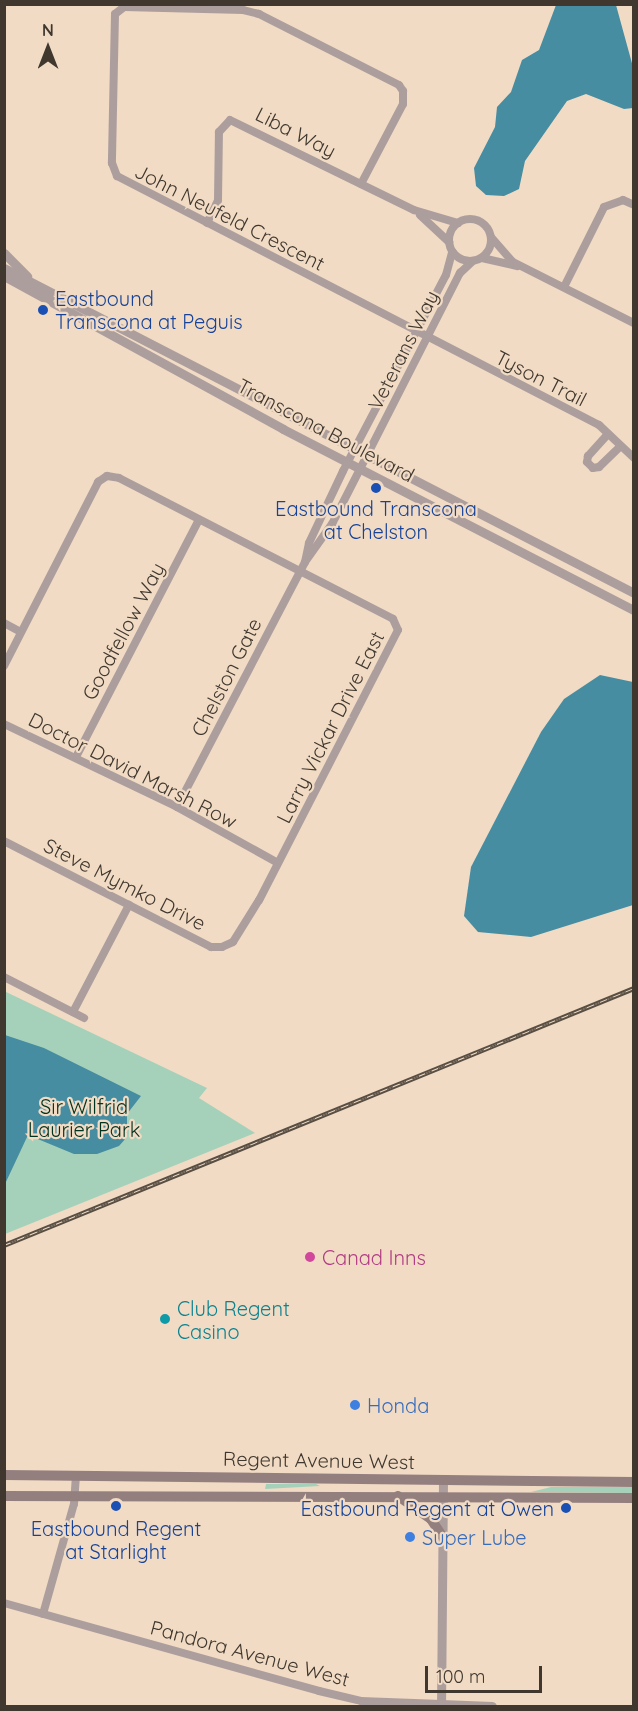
<!DOCTYPE html>
<style>
body{margin:0}
#map{position:relative;width:638px;height:1711px;overflow:hidden;background:#f1dbc4;font-family:Quicksand,sans-serif}
div>[style]{position:absolute}
.green>*{inset:0;background:#a5d1ba}
.water>*{inset:0;background:#468da1}
.minor>*{height:8px;margin:-4px;padding:0 4px;transform-origin:4px;border-radius:4px;background:#ad9e9e}
.minor>.ring{margin:-4px;padding:0;box-sizing:content-box;background:none;border:8px solid #ad9e9e;border-radius:50%}
.tertiary>*{height:9px;margin:-4.5px;padding:0 4.5px;transform-origin:4.5px;border-radius:4.5px;background:#ad9e9e}
.secondary>*{height:10px;margin:-5px;padding:0 5px;transform-origin:5px;border-radius:5px;background:#947f7f}
.rail>*{height:4.5px;margin-top:-2.25px;transform-origin:0;background:repeating-linear-gradient(90deg,#f1dbc4 0 7px,#584e43 0 14px);box-sizing:border-box;border-block:2px solid #584e43}
.dots>*{width:16px;height:16px;translate:-50% -50%;box-sizing:border-box;border:3px solid #f1dbc4;border-radius:50%}
span{translate:-50% -50%;white-space:nowrap;text-align:center;line-height:1.15;-webkit-text-stroke:4.5px #f1dbc4;paint-order:stroke}
.street-label{font-size:20px;color:#40382f}
.transit-label{font-size:20px;color:#164399}
.left{translate:0 -50%;text-align:left}
.right{translate:-100% -50%;text-align:right}
.park-label{font-size:20px;color:#00331f}
.hotel-label{font-size:20px;color:#b23c85}
.culture-label{font-size:20px;color:#0d838f}
.shop-label{font-size:20px;color:#366cbe}
.frame{position:absolute;inset:0;border:6px solid #40382f;pointer-events:none}
.north{position:absolute;left:18px;top:18px;width:60px;height:60px;-webkit-text-stroke:4px #f1dbc4;paint-order:stroke;rotate:0deg;font-size:16px;font-weight:700;line-height:24px;text-align:center;color:#40382f}
.north::after{content:'';display:block;margin:auto;width:21px;height:27px;background:#40382f;clip-path:polygon(50% 0,100% 100%,50% 72%,0 100%)}
.scale{position:absolute;left:425px;top:1666px;width:117px;height:27px;box-sizing:border-box;border:3px solid #40382f;border-top:0;padding-left:8px;font-size:18px;line-height:21px;white-space:nowrap;color:#40382f;-webkit-text-stroke:4px #f1dbc4;paint-order:stroke}
</style>
<div id="map">
<div class="green">
<div style="clip-path:polygon(4px 991px,207px 1088px,199px 1098px,255px 1133px,5px 1234px)"></div>
<div style="clip-path:polygon(266px 1484px,316px 1484px,320px 1486px,265px 1489px)"></div>
<div style="clip-path:polygon(551px 1487px,634px 1487px,633px 1493px,531px 1492px)"></div>
</div>
<div class="water">
<div style="clip-path:polygon(556px 5px,616px 5px,633px 67px,633px 108px,624px 109px,586px 94px,567px 101px,525px 161px,519px 189px,504px 196px,486px 195px,476px 186px,474px 168px,495px 127px,497px 107px,511px 92px,522px 60px,539px 50px)"></div>
<div style="clip-path:polygon(600px 675px,633px 682px,633px 905px,531px 937px,478px 932px,464px 916px,471px 867px,541px 732px,564px 699px)"></div>
<div style="clip-path:polygon(5px 1035px,44px 1048px,141px 1096px,127px 1114px,127px 1137px,119px 1146px,97px 1154px,74px 1154px,28px 1135px,5px 1184px)"></div>
</div>
<div class="minor">
<div style="left:361px;top:184px;width:90px;rotate:-62.3deg"></div>
<div style="left:403px;top:104px;width:13px;rotate:-90deg"></div>
<div style="left:403px;top:91px;width:7px;rotate:-124deg"></div>
<div style="left:399px;top:85px;width:157px;rotate:-153.1deg"></div>
<div style="left:259px;top:14px;width:16px;rotate:-166deg"></div>
<div style="left:243px;top:10px;width:119px;rotate:-178.6deg"></div>
<div style="left:124px;top:7px;width:11px;rotate:142deg"></div>
<div style="left:115px;top:14px;width:149px;rotate:91.2deg"></div>
<div style="left:112px;top:163px;width:14px;rotate:69deg"></div>
<div style="left:117px;top:176px;width:543px;rotate:27.32deg"></div>
<div style="left:599px;top:425px;width:48px;rotate:43.3deg"></div>
<div style="left:420px;top:215px;width:40px;rotate:43deg"></div>
<div class="ring" style="left:449px;top:219px;width:34px;height:34px"></div>
<div style="left:207px;top:223px;width:25px;rotate:-64deg"></div>
<div style="left:218px;top:200px;width:68px;rotate:-89.2deg"></div>
<div style="left:219px;top:132px;width:16px;rotate:-47deg"></div>
<div style="left:230px;top:120px;width:205px;rotate:26.1deg"></div>
<div style="left:414px;top:210px;width:46px;rotate:16.5deg"></div>
<div style="left:491px;top:237px;width:33px;rotate:49deg"></div>
<div style="left:513px;top:262px;width:136px;rotate:26.8deg"></div>
<div style="left:482px;top:258px;width:36px;rotate:13deg"></div>
<div style="left:564px;top:287px;width:89px;rotate:-63.4deg"></div>
<div style="left:604px;top:207px;width:20px;rotate:-20deg"></div>
<div style="left:623px;top:200px;width:12px;rotate:24deg"></div>
<div style="left:608px;top:434px;width:30px;rotate:132deg"></div>
<div style="left:588px;top:456px;width:6px;rotate:99deg"></div>
<div style="left:587px;top:462px;width:8px;rotate:45deg"></div>
<div style="left:593px;top:468px;width:6px;rotate:-9deg"></div>
<div style="left:599px;top:467px;width:30px;rotate:-44deg"></div>
<div style="left:305px;top:562px;width:47px;rotate:-54.6deg"></div>
<div style="left:332px;top:524px;width:282px;rotate:-63deg"></div>
<div style="left:460px;top:273px;width:16px;rotate:-43deg"></div>
<div style="left:4px;top:623px;width:19px;rotate:28deg"></div>
<div style="left:4px;top:666px;width:207px;rotate:-62.9deg"></div>
<div style="left:98px;top:482px;width:11px;rotate:-34deg"></div>
<div style="left:107px;top:476px;width:12px;rotate:9deg"></div>
<div style="left:119px;top:478px;width:308px;rotate:27.2deg"></div>
<div style="left:393px;top:619px;width:12px;rotate:66deg"></div>
<div style="left:398px;top:630px;width:304px;rotate:117.2deg"></div>
<div style="left:259px;top:900px;width:49px;rotate:121.8deg"></div>
<div style="left:233px;top:942px;width:12px;rotate:156deg"></div>
<div style="left:222px;top:947px;width:11px;rotate:180deg"></div>
<div style="left:211px;top:947px;width:233px;rotate:-152.9deg"></div>
<div style="left:4px;top:724px;width:192px;rotate:25.6deg"></div>
<div style="left:177px;top:807px;width:115px;rotate:29deg"></div>
<div style="left:76px;top:757px;width:267px;rotate:-62.6deg"></div>
<div style="left:177px;top:807px;width:276px;rotate:-62.4deg"></div>
<div style="left:305px;top:562px;width:19px;rotate:-78deg"></div>
<div style="left:309px;top:543px;width:80px;rotate:-64.7deg"></div>
<div style="left:343px;top:471px;width:221px;rotate:-62.3deg"></div>
<div style="left:446px;top:275px;width:24px;rotate:-75deg"></div>
<div style="left:4px;top:977px;width:90px;rotate:27.1deg"></div>
<div style="left:73px;top:1012px;width:121px;rotate:-62.4deg"></div>
<div style="left:4px;top:1603px;width:327px;rotate:15.6deg"></div>
<div style="left:319px;top:1691px;width:43px;rotate:13.4deg"></div>
<div style="left:361px;top:1701px;width:80px;rotate:2.1deg"></div>
<div style="left:43px;top:1614px;width:114px;rotate:-74.3deg"></div>
<div style="left:74px;top:1504px;width:28px;rotate:-86deg"></div>
</div>
<div class="tertiary">
<div style="left:4px;top:253px;width:33px;rotate:45deg"></div>
<div style="left:4px;top:268px;width:709px;rotate:27.29deg"></div>
<div style="left:4px;top:276px;width:318px;rotate:28.7deg"></div>
<div style="left:283px;top:429px;width:395px;rotate:27.3deg"></div>
<div style="left:443px;top:1481px;width:223px;rotate:90.5deg"></div>
<div style="left:441px;top:1704px;width:51px;rotate:2.2deg"></div>
</div>
<div class="secondary">
<div style="left:4px;top:1475px;width:630px;rotate:0.64deg"></div>
<div style="left:4px;top:1496px;width:630px;rotate:0.18deg"></div>
<div style="left:398px;top:1496px;width:40px;rotate:34.9deg"></div>
<div style="left:431px;top:1519px;width:20px;rotate:57deg"></div>
</div>
<div class="rail">
<div style="left:4px;top:1245px;width:680px;rotate:-22.19deg"></div>
</div>
<div class="dots">
<div style="left:43px;top:310px;background:#1a4fb4"></div>
<div style="left:376px;top:488px;background:#1a4fb4"></div>
<div style="left:310px;top:1257px;background:#d1479c"></div>
<div style="left:165px;top:1319px;background:#0f9aa8"></div>
<div style="left:355px;top:1405px;background:#3f7fe0"></div>
<div style="left:116px;top:1506px;background:#1a4fb4"></div>
<div style="left:566px;top:1508px;background:#1a4fb4"></div>
<div style="left:410px;top:1537px;background:#3f7fe0"></div>
</div>
<div class="street-label">
<span style="left:296px;top:132px;rotate:27deg">Liba Way</span>
<span style="left:230px;top:217px;rotate:27deg">John Neufeld Crescent</span>
<span style="left:403px;top:350px;rotate:-63deg">Veterans Way</span>
<span style="left:541px;top:378px;rotate:27deg">Tyson Trail</span>
<span style="left:326px;top:430px;rotate:28deg">Transcona Boulevard</span>
<span style="left:123px;top:631px;rotate:-62deg">Goodfellow Way</span>
<span style="left:226px;top:677px;rotate:-63deg">Chelston Gate</span>
<span style="left:330px;top:727px;rotate:-63deg">Larry Vickar Drive East</span>
<span style="left:133px;top:770px;rotate:27deg">Doctor David Marsh Row</span>
<span style="left:125px;top:884px;rotate:27deg">Steve Mymko Drive</span>
<span style="left:319px;top:1460px;rotate:1deg">Regent Avenue West</span>
<span style="left:250px;top:1653px;rotate:15deg">Pandora Avenue West</span>
</div>
<div class="transit-label">
<span class="left" style="left:55px;top:310px">Eastbound<br>Transcona at Peguis</span>
<span style="left:376px;top:520px">Eastbound Transcona<br>at Chelston</span>
<span class="right" style="left:554px;top:1508px">Eastbound Regent at Owen</span>
<span style="left:116px;top:1540px">Eastbound Regent<br>at Starlight</span>
</div>
<div class="park-label">
<span style="left:84px;top:1118px">Sir Wilfrid<br>Laurier Park</span>
</div>
<div class="hotel-label">
<span class="left" style="left:322px;top:1257px">Canad Inns</span>
</div>
<div class="culture-label">
<span class="left" style="left:177px;top:1320px">Club Regent<br>Casino</span>
</div>
<div class="shop-label">
<span class="left" style="left:367px;top:1405px">Honda</span>
<span class="left" style="left:422px;top:1537px">Super Lube</span>
</div>
<div class="frame"></div>
<div class="north">N</div>
<div class="scale">100 m</div>
</div>
